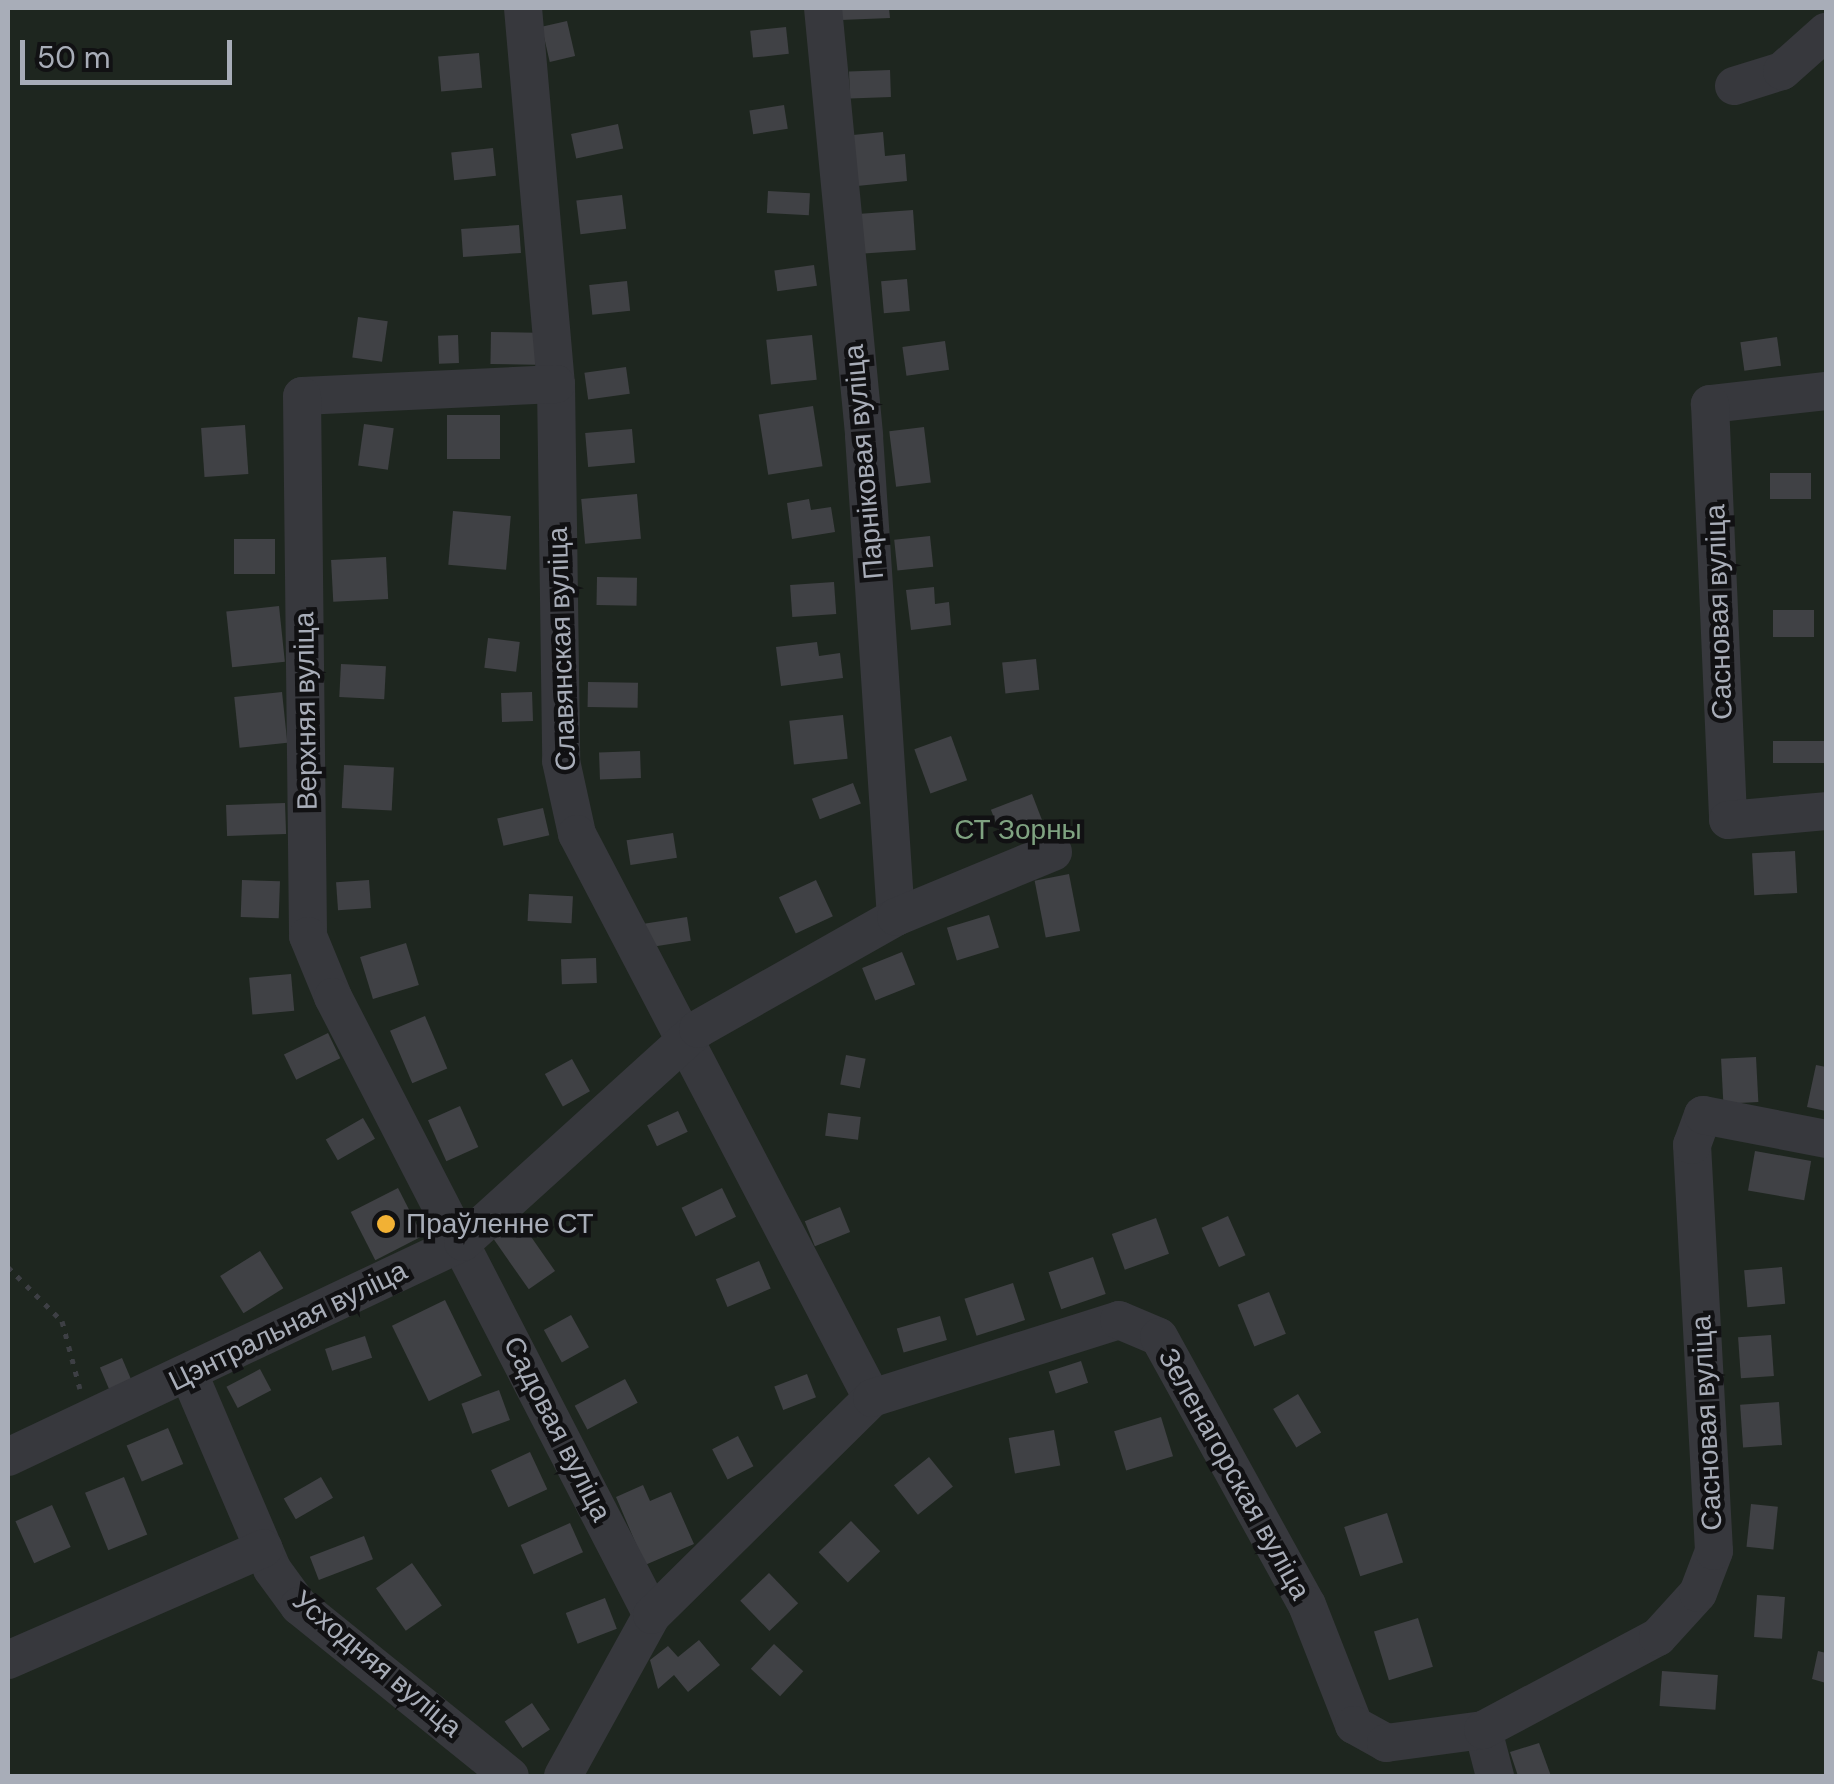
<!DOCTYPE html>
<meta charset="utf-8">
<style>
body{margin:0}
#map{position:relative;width:1834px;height:1784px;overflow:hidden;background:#161618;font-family:"DM Sans",sans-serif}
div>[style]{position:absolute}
.green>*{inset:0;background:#1e261f;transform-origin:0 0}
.building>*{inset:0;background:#404145;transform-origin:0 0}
.path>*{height:5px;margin-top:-2.5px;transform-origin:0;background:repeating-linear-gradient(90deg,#3d3f44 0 5px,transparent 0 13px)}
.minor>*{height:38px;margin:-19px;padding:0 19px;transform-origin:19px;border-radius:19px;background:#37383d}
.dots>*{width:28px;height:28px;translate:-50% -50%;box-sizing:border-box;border:5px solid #111113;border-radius:50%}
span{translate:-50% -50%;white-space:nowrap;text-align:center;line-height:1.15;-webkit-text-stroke:9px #111113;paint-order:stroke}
.street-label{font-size:28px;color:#a8adb8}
.park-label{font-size:28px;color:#7fa381}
.poi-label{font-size:28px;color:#a8adb8}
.left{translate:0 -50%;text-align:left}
.frame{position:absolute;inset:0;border:10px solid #a8adb8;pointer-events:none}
.scale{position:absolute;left:20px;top:40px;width:212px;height:45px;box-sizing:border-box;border:5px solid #a8adb8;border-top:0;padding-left:12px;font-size:30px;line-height:35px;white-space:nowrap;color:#a8adb8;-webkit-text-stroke:8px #111113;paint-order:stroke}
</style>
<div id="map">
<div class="green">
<div style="left:8px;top:8px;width:1818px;height:1768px"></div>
</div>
<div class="building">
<div style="clip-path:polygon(840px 8px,889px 8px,890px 18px,841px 20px)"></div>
<div style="left:567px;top:21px;width:36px;height:26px;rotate:77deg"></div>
<div style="left:786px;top:27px;width:27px;height:36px;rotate:84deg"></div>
<div style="left:479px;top:53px;width:35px;height:41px;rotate:85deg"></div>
<div style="left:890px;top:70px;width:27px;height:41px;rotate:88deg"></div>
<div style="left:784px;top:105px;width:24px;height:35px;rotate:81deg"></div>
<div style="left:618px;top:124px;width:25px;height:48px;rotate:78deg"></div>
<div style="clip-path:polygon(883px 132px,885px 156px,905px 154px,907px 181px,857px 186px,853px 135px)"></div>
<div style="left:493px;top:148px;width:28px;height:42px;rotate:84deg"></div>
<div style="left:768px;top:191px;width:42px;height:22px;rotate:3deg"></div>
<div style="left:622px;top:195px;width:34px;height:46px;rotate:83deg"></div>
<div style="left:913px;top:210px;width:40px;height:52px;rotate:86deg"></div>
<div style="left:519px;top:225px;width:28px;height:58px;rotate:86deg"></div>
<div style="left:814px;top:265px;width:21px;height:40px;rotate:82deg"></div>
<div style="left:907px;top:279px;width:32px;height:26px;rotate:85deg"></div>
<div style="left:627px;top:281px;width:30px;height:38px;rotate:84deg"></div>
<div style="left:358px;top:317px;width:30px;height:41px;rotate:8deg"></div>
<div style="left:491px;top:332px;width:45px;height:32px;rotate:1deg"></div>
<div style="left:458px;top:335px;width:28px;height:20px;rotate:88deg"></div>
<div style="left:812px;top:335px;width:45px;height:46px;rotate:84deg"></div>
<div style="left:1777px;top:337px;width:29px;height:37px;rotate:82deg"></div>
<div style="left:945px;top:341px;width:29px;height:43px;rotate:82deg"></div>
<div style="left:626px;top:367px;width:27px;height:42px;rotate:82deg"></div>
<div style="left:813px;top:406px;width:61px;height:55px;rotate:81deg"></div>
<div style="left:447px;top:415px;width:53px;height:44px"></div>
<div style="left:364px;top:424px;width:30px;height:42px;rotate:8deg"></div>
<div style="left:245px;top:425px;width:49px;height:44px;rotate:86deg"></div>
<div style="left:924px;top:427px;width:56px;height:35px;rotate:83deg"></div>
<div style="left:632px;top:429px;width:34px;height:47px;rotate:85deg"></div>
<div style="left:1811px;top:473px;width:26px;height:41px;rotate:90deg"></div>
<div style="left:637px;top:494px;width:45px;height:56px;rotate:85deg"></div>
<div style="clip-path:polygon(809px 499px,811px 510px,831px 507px,835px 532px,792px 539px,787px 503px)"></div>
<div style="left:453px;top:511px;width:58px;height:54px;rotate:5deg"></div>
<div style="left:930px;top:536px;width:31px;height:36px;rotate:84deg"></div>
<div style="left:234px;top:539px;width:41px;height:35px"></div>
<div style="left:386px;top:557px;width:42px;height:55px;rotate:87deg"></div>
<div style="left:597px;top:577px;width:40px;height:28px;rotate:1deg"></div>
<div style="left:834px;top:582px;width:32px;height:44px;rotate:86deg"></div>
<div style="clip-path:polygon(934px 587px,935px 604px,949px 602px,951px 625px,911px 630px,906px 590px)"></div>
<div style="left:279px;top:606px;width:56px;height:53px;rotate:84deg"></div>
<div style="left:1814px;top:610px;width:27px;height:41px;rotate:90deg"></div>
<div style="left:488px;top:638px;width:32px;height:30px;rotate:7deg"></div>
<div style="clip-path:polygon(817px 642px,819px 656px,840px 653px,843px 678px,781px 686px,776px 647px)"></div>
<div style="left:1036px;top:659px;width:31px;height:34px;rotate:84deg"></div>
<div style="left:341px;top:664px;width:45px;height:33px;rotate:3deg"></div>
<div style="left:588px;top:682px;width:50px;height:25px;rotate:1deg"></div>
<div style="left:282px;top:692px;width:51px;height:48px;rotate:84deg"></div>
<div style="left:532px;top:692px;width:29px;height:31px;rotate:88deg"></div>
<div style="left:843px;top:715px;width:44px;height:54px;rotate:84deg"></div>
<div style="left:951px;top:736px;width:47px;height:39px;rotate:70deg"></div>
<div style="left:1826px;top:741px;width:22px;height:53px;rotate:90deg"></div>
<div style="left:640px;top:751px;width:27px;height:41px;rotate:88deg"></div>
<div style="left:344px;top:765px;width:50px;height:43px;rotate:3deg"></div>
<div style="left:853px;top:783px;width:22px;height:44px;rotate:69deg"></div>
<div style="left:1032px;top:794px;width:33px;height:44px;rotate:69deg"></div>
<div style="left:285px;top:803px;width:31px;height:59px;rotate:88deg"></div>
<div style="left:543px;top:808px;width:28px;height:47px;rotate:77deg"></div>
<div style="left:673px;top:833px;width:25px;height:47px;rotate:81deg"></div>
<div style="left:1795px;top:851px;width:42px;height:43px;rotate:87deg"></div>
<div style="left:1069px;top:874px;width:58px;height:35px;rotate:79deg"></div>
<div style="left:242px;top:880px;width:38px;height:37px;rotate:2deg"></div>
<div style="left:369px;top:880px;width:28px;height:33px;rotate:86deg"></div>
<div style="left:816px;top:880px;width:40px;height:41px;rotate:65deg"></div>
<div style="left:529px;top:894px;width:44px;height:27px;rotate:3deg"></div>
<div style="left:989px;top:915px;width:34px;height:44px;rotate:73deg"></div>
<div style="left:687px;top:917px;width:24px;height:45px;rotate:81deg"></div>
<div style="left:406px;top:943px;width:44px;height:48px;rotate:73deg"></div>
<div style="left:902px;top:952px;width:35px;height:43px;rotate:68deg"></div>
<div style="left:596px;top:958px;width:25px;height:35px;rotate:88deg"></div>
<div style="left:291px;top:974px;width:37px;height:42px;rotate:85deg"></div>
<div style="left:425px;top:1016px;width:57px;height:38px;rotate:67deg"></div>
<div style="left:328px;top:1033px;width:28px;height:49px;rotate:64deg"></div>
<div style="left:846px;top:1055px;width:20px;height:30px;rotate:11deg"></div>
<div style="left:1756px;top:1057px;width:45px;height:35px;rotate:87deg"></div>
<div style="left:572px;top:1059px;width:37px;height:31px;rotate:61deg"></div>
<div style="clip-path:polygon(1816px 1065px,1826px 1067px,1826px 1111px,1807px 1107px)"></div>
<div style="left:460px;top:1106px;width:45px;height:35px;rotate:66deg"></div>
<div style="left:678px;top:1111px;width:23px;height:34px;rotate:65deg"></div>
<div style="left:828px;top:1113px;width:33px;height:23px;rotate:7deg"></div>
<div style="left:363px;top:1118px;width:24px;height:43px;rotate:60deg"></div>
<div style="left:1755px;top:1151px;width:57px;height:40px;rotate:10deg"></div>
<div style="left:398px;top:1188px;width:54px;height:53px;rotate:63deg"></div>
<div style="left:722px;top:1188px;width:32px;height:45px;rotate:64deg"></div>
<div style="left:840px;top:1207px;width:27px;height:38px;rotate:68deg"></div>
<div style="left:1228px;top:1216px;width:43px;height:29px;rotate:66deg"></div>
<div style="left:1156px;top:1218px;width:38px;height:47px;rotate:70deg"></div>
<div style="left:520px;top:1221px;width:61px;height:32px;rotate:55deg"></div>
<div style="left:260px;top:1251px;width:44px;height:47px;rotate:58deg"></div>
<div style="left:1093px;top:1257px;width:39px;height:47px;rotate:71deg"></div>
<div style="left:759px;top:1261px;width:30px;height:47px;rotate:67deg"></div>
<div style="left:1782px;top:1267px;width:37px;height:38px;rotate:85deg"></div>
<div style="left:1013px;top:1283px;width:39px;height:51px;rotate:72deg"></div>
<div style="left:1269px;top:1292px;width:45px;height:34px;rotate:68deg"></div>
<div style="left:445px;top:1300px;width:84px;height:59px;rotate:64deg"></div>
<div style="left:571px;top:1315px;width:37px;height:31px;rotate:61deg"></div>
<div style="left:940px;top:1316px;width:25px;height:45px;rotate:74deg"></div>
<div style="left:1771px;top:1335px;width:41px;height:33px;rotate:86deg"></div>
<div style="left:365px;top:1336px;width:23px;height:42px;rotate:72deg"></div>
<div style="left:122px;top:1358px;width:34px;height:24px;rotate:67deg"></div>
<div style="left:1081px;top:1361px;width:23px;height:34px;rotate:72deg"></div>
<div style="left:260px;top:1369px;width:24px;height:38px;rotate:62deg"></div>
<div style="left:807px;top:1374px;width:25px;height:35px;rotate:69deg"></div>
<div style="left:625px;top:1379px;width:27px;height:57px;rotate:62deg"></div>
<div style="left:499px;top:1390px;width:32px;height:40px;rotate:70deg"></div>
<div style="left:1298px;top:1394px;width:45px;height:29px;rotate:59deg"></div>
<div style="left:1779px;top:1402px;width:43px;height:39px;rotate:86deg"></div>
<div style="left:1161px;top:1417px;width:41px;height:49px;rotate:73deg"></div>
<div style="left:168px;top:1428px;width:39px;height:45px;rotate:67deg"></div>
<div style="left:1054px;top:1430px;width:36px;height:46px;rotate:80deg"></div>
<div style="left:738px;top:1436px;width:34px;height:29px;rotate:63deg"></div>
<div style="left:530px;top:1452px;width:41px;height:43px;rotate:65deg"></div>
<div style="left:929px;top:1457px;width:38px;height:45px;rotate:51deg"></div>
<div style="left:124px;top:1477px;width:62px;height:42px;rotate:68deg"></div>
<div style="left:321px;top:1477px;width:24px;height:43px;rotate:60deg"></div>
<div style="clip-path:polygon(643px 1485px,650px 1501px,671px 1492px,694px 1544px,645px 1565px,616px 1497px)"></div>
<div style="left:1751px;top:1504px;width:27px;height:43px;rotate:6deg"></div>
<div style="left:52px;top:1505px;width:46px;height:40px;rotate:66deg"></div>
<div style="left:1387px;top:1513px;width:52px;height:45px;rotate:72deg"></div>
<div style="left:851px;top:1521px;width:42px;height:45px;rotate:46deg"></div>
<div style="left:570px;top:1523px;width:32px;height:54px;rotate:66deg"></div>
<div style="left:364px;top:1536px;width:25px;height:58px;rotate:69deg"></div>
<div style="left:412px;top:1563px;width:52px;height:44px;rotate:55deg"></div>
<div style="left:769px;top:1573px;width:42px;height:40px;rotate:46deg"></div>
<div style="left:1757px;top:1595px;width:28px;height:42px;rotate:4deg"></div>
<div style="left:605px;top:1598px;width:33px;height:42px;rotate:69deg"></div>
<div style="left:1418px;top:1618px;width:51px;height:46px;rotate:73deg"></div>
<div style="clip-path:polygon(699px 1640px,720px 1665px,688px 1692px,674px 1675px,658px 1689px,650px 1660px,668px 1646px,678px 1657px)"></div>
<div style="left:774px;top:1644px;width:40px;height:34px;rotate:43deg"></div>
<div style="clip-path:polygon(1818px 1651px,1826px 1653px,1826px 1683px,1812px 1679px)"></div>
<div style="left:1662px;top:1671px;width:56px;height:35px;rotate:4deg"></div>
<div style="left:532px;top:1703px;width:32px;height:33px;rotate:56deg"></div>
<div style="clip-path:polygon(1539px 1743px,1551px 1776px,1518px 1776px,1510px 1752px)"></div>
</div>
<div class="path">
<div style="left:8px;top:1267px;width:76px;rotate:45deg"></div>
<div style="left:62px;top:1321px;width:70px;rotate:75.2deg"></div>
</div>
<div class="minor">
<div style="left:523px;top:8px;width:377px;rotate:85deg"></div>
<div style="left:556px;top:384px;width:377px;rotate:89.2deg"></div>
<div style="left:561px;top:761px;width:75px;rotate:77.6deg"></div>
<div style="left:577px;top:834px;width:636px;rotate:62.39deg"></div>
<div style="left:823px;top:8px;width:430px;rotate:84.5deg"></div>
<div style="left:864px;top:436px;width:482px;rotate:86.2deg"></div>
<div style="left:1734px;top:86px;width:50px;rotate:-17.4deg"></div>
<div style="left:1782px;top:71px;width:59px;rotate:-41.6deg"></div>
<div style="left:556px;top:384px;width:254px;rotate:177.3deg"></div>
<div style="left:302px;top:396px;width:540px;rotate:89.36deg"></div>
<div style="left:308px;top:936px;width:66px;rotate:67.7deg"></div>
<div style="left:333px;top:997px;width:695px;rotate:62.7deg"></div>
<div style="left:1826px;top:391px;width:117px;rotate:173.6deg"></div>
<div style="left:1710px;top:404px;width:416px;rotate:87.5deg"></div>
<div style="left:1728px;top:820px;width:98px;rotate:-5.2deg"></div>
<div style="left:189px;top:1374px;width:212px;rotate:66.9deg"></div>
<div style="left:272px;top:1569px;width:46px;rotate:53.9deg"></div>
<div style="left:299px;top:1606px;width:271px;rotate:38.9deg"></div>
<div style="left:8px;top:1457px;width:503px;rotate:-25.29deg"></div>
<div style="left:463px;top:1242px;width:317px;rotate:-42.2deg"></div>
<div style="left:698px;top:1029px;width:227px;rotate:-29.5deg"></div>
<div style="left:896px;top:917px;width:170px;rotate:-22.5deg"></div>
<div style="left:8px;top:1660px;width:279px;rotate:-23.6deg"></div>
<div style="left:1483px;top:1730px;width:48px;rotate:75.4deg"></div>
<div style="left:563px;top:1776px;width:184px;rotate:-61.1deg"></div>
<div style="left:652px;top:1615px;width:309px;rotate:-44.6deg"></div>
<div style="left:872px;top:1398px;width:259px;rotate:-17.5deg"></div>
<div style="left:1119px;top:1320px;width:43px;rotate:23deg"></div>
<div style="left:1159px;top:1337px;width:306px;rotate:61.1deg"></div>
<div style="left:1307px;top:1605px;width:129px;rotate:68.6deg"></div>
<div style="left:1354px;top:1725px;width:37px;rotate:29deg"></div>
<div style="left:1386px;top:1743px;width:98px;rotate:-7.6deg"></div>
<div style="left:1483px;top:1730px;width:198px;rotate:-28deg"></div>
<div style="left:1658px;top:1637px;width:59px;rotate:-47.7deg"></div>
<div style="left:1698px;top:1593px;width:45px;rotate:-69.1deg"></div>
<div style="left:1714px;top:1551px;width:407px;rotate:-93.1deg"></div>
<div style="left:1692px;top:1145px;width:32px;rotate:-70deg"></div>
<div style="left:1703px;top:1115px;width:125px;rotate:11deg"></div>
</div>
<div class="dots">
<div style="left:386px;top:1224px;background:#f2b134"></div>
</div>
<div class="street-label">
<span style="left:864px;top:462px;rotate:-95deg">Парніковая вуліца</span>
<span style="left:1719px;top:612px;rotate:-92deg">Сасновая вуліца</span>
<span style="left:562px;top:649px;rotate:-92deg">Славянская вуліца</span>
<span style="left:306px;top:711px;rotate:-91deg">Верхняя вуліца</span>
<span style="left:288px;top:1326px;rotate:-26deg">Цэнтральная вуліца</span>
<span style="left:1707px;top:1423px;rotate:-93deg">Сасновая вуліца</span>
<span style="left:557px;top:1429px;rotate:63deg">Садовая вуліца</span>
<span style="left:1234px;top:1474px;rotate:61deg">Зеленагорская вуліца</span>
<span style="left:377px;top:1664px;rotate:40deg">Усходняя вуліца</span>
</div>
<div class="park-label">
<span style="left:1018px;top:830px">СТ Зорны</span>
</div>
<div class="poi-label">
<span class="left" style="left:406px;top:1224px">Праўленне СТ</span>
</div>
<div class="frame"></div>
<div class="scale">50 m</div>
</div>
